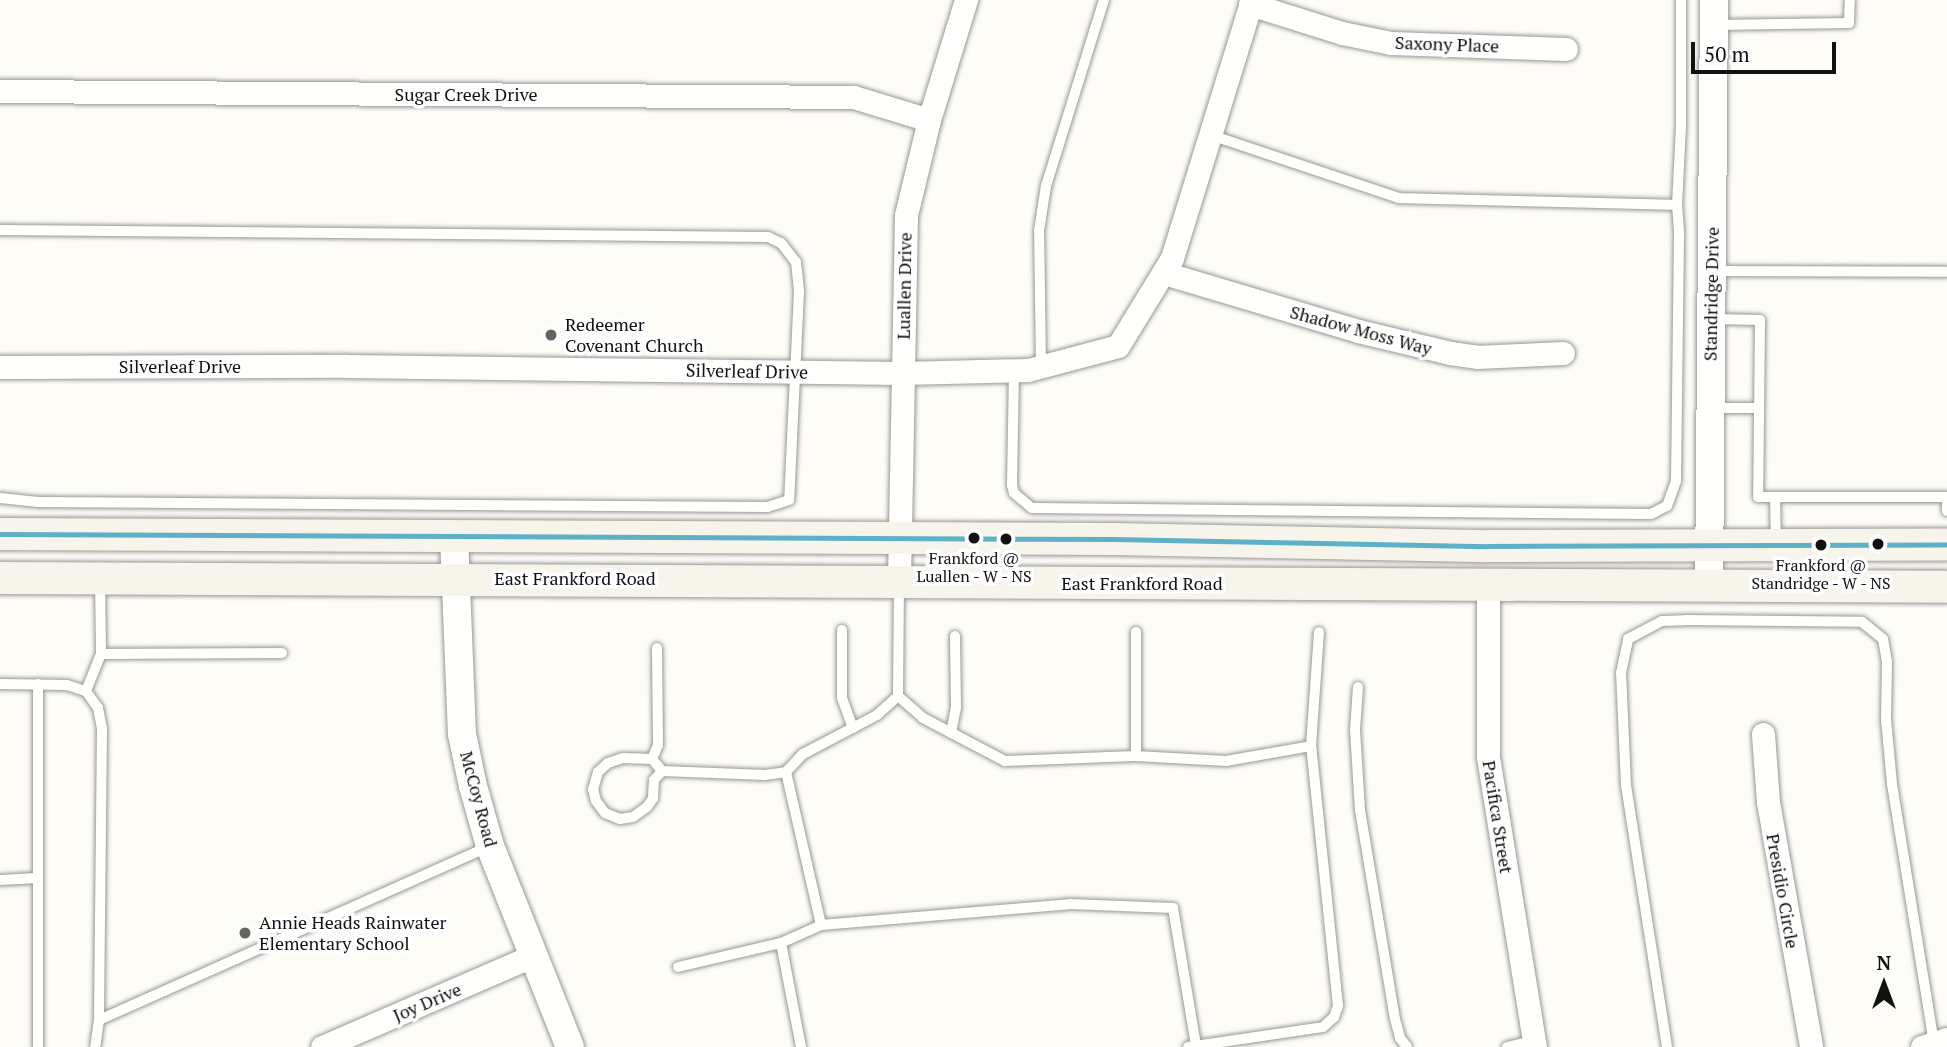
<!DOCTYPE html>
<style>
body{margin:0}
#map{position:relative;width:1947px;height:1047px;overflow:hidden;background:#fdfcf7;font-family:"PT Serif",serif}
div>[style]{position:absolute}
.roads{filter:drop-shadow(0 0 2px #979795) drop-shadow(0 0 2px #979795)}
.service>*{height:10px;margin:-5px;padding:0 5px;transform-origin:5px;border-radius:5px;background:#fffffe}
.minor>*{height:23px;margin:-11.5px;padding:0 11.5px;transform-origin:11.5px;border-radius:11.5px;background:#fffffe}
.tertiary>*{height:28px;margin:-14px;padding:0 14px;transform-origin:14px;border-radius:14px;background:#fffffe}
.secondary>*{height:32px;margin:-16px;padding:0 16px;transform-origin:16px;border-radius:16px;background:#f6f4eb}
.bus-1>*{height:5px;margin:-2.5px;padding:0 2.5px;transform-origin:2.5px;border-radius:2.5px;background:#5eb0c7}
.dots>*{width:19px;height:19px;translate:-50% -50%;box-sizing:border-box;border:4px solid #fff;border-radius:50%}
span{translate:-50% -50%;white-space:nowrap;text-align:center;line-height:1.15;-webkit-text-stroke:7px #fff;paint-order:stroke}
.bus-label{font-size:16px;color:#111}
.street-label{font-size:18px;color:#111}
.poi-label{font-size:18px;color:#111}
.left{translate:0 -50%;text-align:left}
.north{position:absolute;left:1849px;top:949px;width:70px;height:70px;-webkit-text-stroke:5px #fff;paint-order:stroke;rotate:0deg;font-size:19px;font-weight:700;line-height:28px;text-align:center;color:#111}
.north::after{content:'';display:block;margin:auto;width:24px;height:32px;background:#111;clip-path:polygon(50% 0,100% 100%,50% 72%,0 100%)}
.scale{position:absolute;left:1691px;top:42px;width:145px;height:32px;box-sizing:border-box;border:4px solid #111;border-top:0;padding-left:9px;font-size:21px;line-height:24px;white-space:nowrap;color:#111;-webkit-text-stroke:5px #fff;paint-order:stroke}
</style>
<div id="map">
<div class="roads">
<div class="service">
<div style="left:1714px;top:25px;width:135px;rotate:-0.8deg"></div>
<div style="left:1849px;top:23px;width:23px;rotate:-88deg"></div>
<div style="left:1211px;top:135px;width:198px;rotate:18.5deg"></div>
<div style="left:1399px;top:198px;width:278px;rotate:1.4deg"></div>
<div style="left:1677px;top:205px;width:78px;rotate:-87.1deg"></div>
<div style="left:1681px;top:127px;width:127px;rotate:-90deg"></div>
<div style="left:0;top:230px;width:768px;rotate:0.52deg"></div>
<div style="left:768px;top:237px;width:14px;rotate:25deg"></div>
<div style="left:781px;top:243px;width:24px;rotate:52deg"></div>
<div style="left:796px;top:262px;width:29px;rotate:84deg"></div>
<div style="left:799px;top:291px;width:209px;rotate:92.7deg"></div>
<div style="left:789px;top:500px;width:22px;rotate:162deg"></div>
<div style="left:768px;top:507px;width:730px;rotate:-179.61deg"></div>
<div style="left:38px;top:502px;width:38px;rotate:-174deg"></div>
<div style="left:1712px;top:271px;width:235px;rotate:0.2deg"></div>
<div style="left:1714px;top:319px;width:46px;rotate:1.2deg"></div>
<div style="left:1760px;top:320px;width:177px;rotate:90.6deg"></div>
<div style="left:1758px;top:497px;width:189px"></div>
<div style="left:1947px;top:497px;width:14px;rotate:90deg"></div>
<div style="left:1041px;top:367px;width:136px;rotate:-90.8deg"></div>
<div style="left:1039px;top:231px;width:46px;rotate:-81.2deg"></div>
<div style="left:1046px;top:186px;width:195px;rotate:-72.7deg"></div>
<div style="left:1014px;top:370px;width:115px;rotate:91deg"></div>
<div style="left:1012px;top:485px;width:8px;rotate:76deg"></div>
<div style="left:1014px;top:493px;width:23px;rotate:40deg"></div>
<div style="left:1032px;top:508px;width:619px;rotate:0.56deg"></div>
<div style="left:1651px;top:514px;width:18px;rotate:-27deg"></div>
<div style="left:1667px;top:506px;width:27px;rotate:-70deg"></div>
<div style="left:1676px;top:481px;width:249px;rotate:-89.3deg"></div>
<div style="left:1679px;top:232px;width:27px;rotate:-94deg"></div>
<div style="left:1712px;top:408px;width:47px"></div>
<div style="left:1775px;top:497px;width:46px;rotate:88.8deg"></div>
<div style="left:100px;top:580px;width:74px;rotate:89.2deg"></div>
<div style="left:842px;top:630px;width:68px;rotate:90deg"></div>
<div style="left:842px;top:698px;width:32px;rotate:70deg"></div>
<div style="left:0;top:684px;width:67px;rotate:0.9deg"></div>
<div style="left:67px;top:685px;width:20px;rotate:18deg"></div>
<div style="left:86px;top:691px;width:21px;rotate:55deg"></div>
<div style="left:98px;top:708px;width:20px;rotate:79deg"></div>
<div style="left:102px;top:728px;width:292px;rotate:90.6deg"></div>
<div style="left:99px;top:1020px;width:27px;rotate:98deg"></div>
<div style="left:38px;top:684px;width:363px;rotate:90deg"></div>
<div style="left:1358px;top:687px;width:43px;rotate:94deg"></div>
<div style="left:1355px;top:730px;width:80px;rotate:86.4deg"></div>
<div style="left:1360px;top:810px;width:212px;rotate:80.5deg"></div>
<div style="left:1395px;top:1019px;width:20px;rotate:75deg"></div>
<div style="left:1400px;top:1038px;width:11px;rotate:52deg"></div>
<div style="left:86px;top:691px;width:40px;rotate:-68deg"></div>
<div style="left:101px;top:654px;width:181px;rotate:-0.3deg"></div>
<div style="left:898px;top:696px;width:112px;rotate:-89.5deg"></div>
<div style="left:951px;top:733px;width:25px;rotate:-79deg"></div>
<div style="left:956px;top:708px;width:72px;rotate:-90.8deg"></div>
<div style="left:1136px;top:756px;width:124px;rotate:-90deg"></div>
<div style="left:652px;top:759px;width:16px;rotate:50deg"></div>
<div style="left:662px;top:771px;width:103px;rotate:2.2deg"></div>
<div style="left:765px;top:775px;width:21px;rotate:-8deg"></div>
<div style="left:786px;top:772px;width:25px;rotate:-47deg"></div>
<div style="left:803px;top:754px;width:84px;rotate:-27.8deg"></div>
<div style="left:877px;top:715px;width:28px;rotate:-42deg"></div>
<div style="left:898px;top:696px;width:33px;rotate:41deg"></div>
<div style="left:923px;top:718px;width:93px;rotate:27.7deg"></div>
<div style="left:1005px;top:761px;width:131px;rotate:-2.2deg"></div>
<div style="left:1136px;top:756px;width:90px;rotate:3.2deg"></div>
<div style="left:1226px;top:761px;width:86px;rotate:-10deg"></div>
<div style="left:652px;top:759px;width:29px;rotate:-178deg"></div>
<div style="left:623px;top:758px;width:16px;rotate:162deg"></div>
<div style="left:608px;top:763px;width:13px;rotate:138deg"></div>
<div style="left:598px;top:772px;width:18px;rotate:106deg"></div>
<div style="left:593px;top:789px;width:12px;rotate:76deg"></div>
<div style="left:596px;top:801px;width:15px;rotate:53deg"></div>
<div style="left:605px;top:813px;width:16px;rotate:22deg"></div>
<div style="left:620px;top:819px;width:13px;rotate:-9deg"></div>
<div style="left:633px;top:817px;width:17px;rotate:-36deg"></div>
<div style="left:647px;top:807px;width:11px;rotate:-56deg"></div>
<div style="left:653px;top:798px;width:18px;rotate:-87deg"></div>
<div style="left:654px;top:780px;width:12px;rotate:-48deg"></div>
<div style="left:652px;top:759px;width:15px;rotate:-67deg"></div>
<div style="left:658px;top:745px;width:97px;rotate:-90.6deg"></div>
<div style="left:786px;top:772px;width:157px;rotate:77.1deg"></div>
<div style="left:0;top:880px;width:38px;rotate:-3deg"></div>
<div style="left:781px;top:943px;width:106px;rotate:79.1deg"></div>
<div style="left:678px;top:967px;width:106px;rotate:-13.1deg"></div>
<div style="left:781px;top:943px;width:44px;rotate:-24.2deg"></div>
<div style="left:821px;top:925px;width:249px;rotate:-4.8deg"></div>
<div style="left:1069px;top:904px;width:104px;rotate:2.2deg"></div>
<div style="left:1173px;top:908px;width:140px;rotate:80.5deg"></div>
<div style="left:99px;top:1020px;width:427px;rotate:-24deg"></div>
<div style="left:1188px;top:1047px;width:136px;rotate:-8.4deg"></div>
<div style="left:1323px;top:1027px;width:15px;rotate:-42deg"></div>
<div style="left:1334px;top:1017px;width:12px;rotate:-70deg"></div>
<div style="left:1338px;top:1006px;width:261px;rotate:-95.9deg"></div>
<div style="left:1311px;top:746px;width:114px;rotate:-86deg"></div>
<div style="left:1507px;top:1047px;width:28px;rotate:-13deg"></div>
<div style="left:1667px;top:1047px;width:264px;rotate:-98.9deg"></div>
<div style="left:1626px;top:786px;width:113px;rotate:-92.5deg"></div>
<div style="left:1621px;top:673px;width:35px;rotate:-78deg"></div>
<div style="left:1628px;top:639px;width:38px;rotate:-28deg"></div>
<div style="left:1662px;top:621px;width:23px;rotate:-2deg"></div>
<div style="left:1685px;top:620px;width:177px;rotate:0.6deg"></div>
<div style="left:1862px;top:622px;width:27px;rotate:39deg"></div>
<div style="left:1883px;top:639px;width:23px;rotate:80deg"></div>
<div style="left:1887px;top:662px;width:57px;rotate:91deg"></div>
<div style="left:1886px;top:719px;width:65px;rotate:84.7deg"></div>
<div style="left:1892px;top:784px;width:262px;rotate:80.8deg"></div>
</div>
<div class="minor">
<div style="left:1250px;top:4px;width:96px;rotate:17.5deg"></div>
<div style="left:1342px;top:33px;width:50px;rotate:11.5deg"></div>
<div style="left:1391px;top:43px;width:175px;rotate:2deg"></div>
<div style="left:0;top:91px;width:854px;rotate:0.4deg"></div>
<div style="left:854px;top:97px;width:78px;rotate:17deg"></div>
<div style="left:1164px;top:273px;width:202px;rotate:16.6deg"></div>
<div style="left:1358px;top:331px;width:95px;rotate:13.4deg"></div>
<div style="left:1450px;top:353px;width:27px;rotate:8deg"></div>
<div style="left:1477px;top:357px;width:86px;rotate:-2.7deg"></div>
<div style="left:0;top:367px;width:346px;rotate:-0.2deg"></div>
<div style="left:346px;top:366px;width:556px;rotate:0.72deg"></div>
<div style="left:902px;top:373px;width:126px;rotate:-1.4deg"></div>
<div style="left:1028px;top:370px;width:93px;rotate:-14.9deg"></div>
<div style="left:1118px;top:346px;width:103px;rotate:-58.5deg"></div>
<div style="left:1172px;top:258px;width:270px;rotate:-72.8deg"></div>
<div style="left:899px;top:581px;width:366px;rotate:-88.9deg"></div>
<div style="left:906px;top:215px;width:98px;rotate:-76.4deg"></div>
<div style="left:929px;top:120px;width:126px;rotate:-72.9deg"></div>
<div style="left:1488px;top:584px;width:173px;rotate:90deg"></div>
<div style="left:1488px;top:757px;width:294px;rotate:80.8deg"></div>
<div style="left:1763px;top:734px;width:68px;rotate:85.8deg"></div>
<div style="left:1768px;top:802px;width:249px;rotate:80deg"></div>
<div style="left:322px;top:1047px;width:229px;rotate:-23.4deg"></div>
<div style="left:1922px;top:1047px;width:26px;rotate:-18deg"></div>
</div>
<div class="tertiary">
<div style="left:454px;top:536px;width:198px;rotate:87.7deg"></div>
<div style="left:462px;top:734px;width:53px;rotate:78.1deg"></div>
<div style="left:473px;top:786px;width:62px;rotate:74.2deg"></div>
<div style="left:490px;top:846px;width:216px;rotate:68.3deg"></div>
<div style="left:1709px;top:587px;width:587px;rotate:-89.51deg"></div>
</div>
<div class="secondary">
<div style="left:0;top:534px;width:1113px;rotate:0.26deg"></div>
<div style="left:1113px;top:539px;width:375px;rotate:1.1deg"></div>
<div style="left:1488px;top:546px;width:459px;rotate:-0.2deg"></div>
<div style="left:0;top:578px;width:1947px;rotate:0.26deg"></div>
</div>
</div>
<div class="bus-1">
<div style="left:0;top:534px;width:1113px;rotate:0.26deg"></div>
<div style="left:1113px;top:539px;width:375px;rotate:1.1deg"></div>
<div style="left:1488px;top:546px;width:459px;rotate:-0.2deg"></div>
</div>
<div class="dots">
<div style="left:551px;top:335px;background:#646362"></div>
<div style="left:974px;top:538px;background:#111"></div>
<div style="left:1006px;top:539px;background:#111"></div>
<div style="left:1878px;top:544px;background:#111"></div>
<div style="left:1821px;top:545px;background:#111"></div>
<div style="left:245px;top:933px;background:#646362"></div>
</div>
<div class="bus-label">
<span style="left:974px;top:567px">Frankford @<br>Luallen - W - NS</span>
<span style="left:1821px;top:574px">Frankford @<br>Standridge - W - NS</span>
</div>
<div class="street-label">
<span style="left:1447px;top:44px;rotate:2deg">Saxony Place</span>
<span style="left:466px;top:94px">Sugar Creek Drive</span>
<span style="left:904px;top:286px;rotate:-89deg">Luallen Drive</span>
<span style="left:1711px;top:294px;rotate:-89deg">Standridge Drive</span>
<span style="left:1361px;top:330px;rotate:15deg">Shadow Moss Way</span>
<span style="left:180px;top:366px">Silverleaf Drive</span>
<span style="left:747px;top:371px;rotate:1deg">Silverleaf Drive</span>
<span style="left:575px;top:578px">East Frankford Road</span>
<span style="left:1142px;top:583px">East Frankford Road</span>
<span style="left:479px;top:799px;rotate:75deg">McCoy Road</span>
<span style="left:1498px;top:817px;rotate:81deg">Pacifica Street</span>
<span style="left:1783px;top:891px;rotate:80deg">Presidio Circle</span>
<span style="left:427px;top:1002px;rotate:-23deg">Joy Drive</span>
</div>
<div class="poi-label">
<span class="left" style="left:565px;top:335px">Redeemer<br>Covenant Church</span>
<span class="left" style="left:259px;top:933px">Annie Heads Rainwater<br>Elementary School</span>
</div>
<div class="north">N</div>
<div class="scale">50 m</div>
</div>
